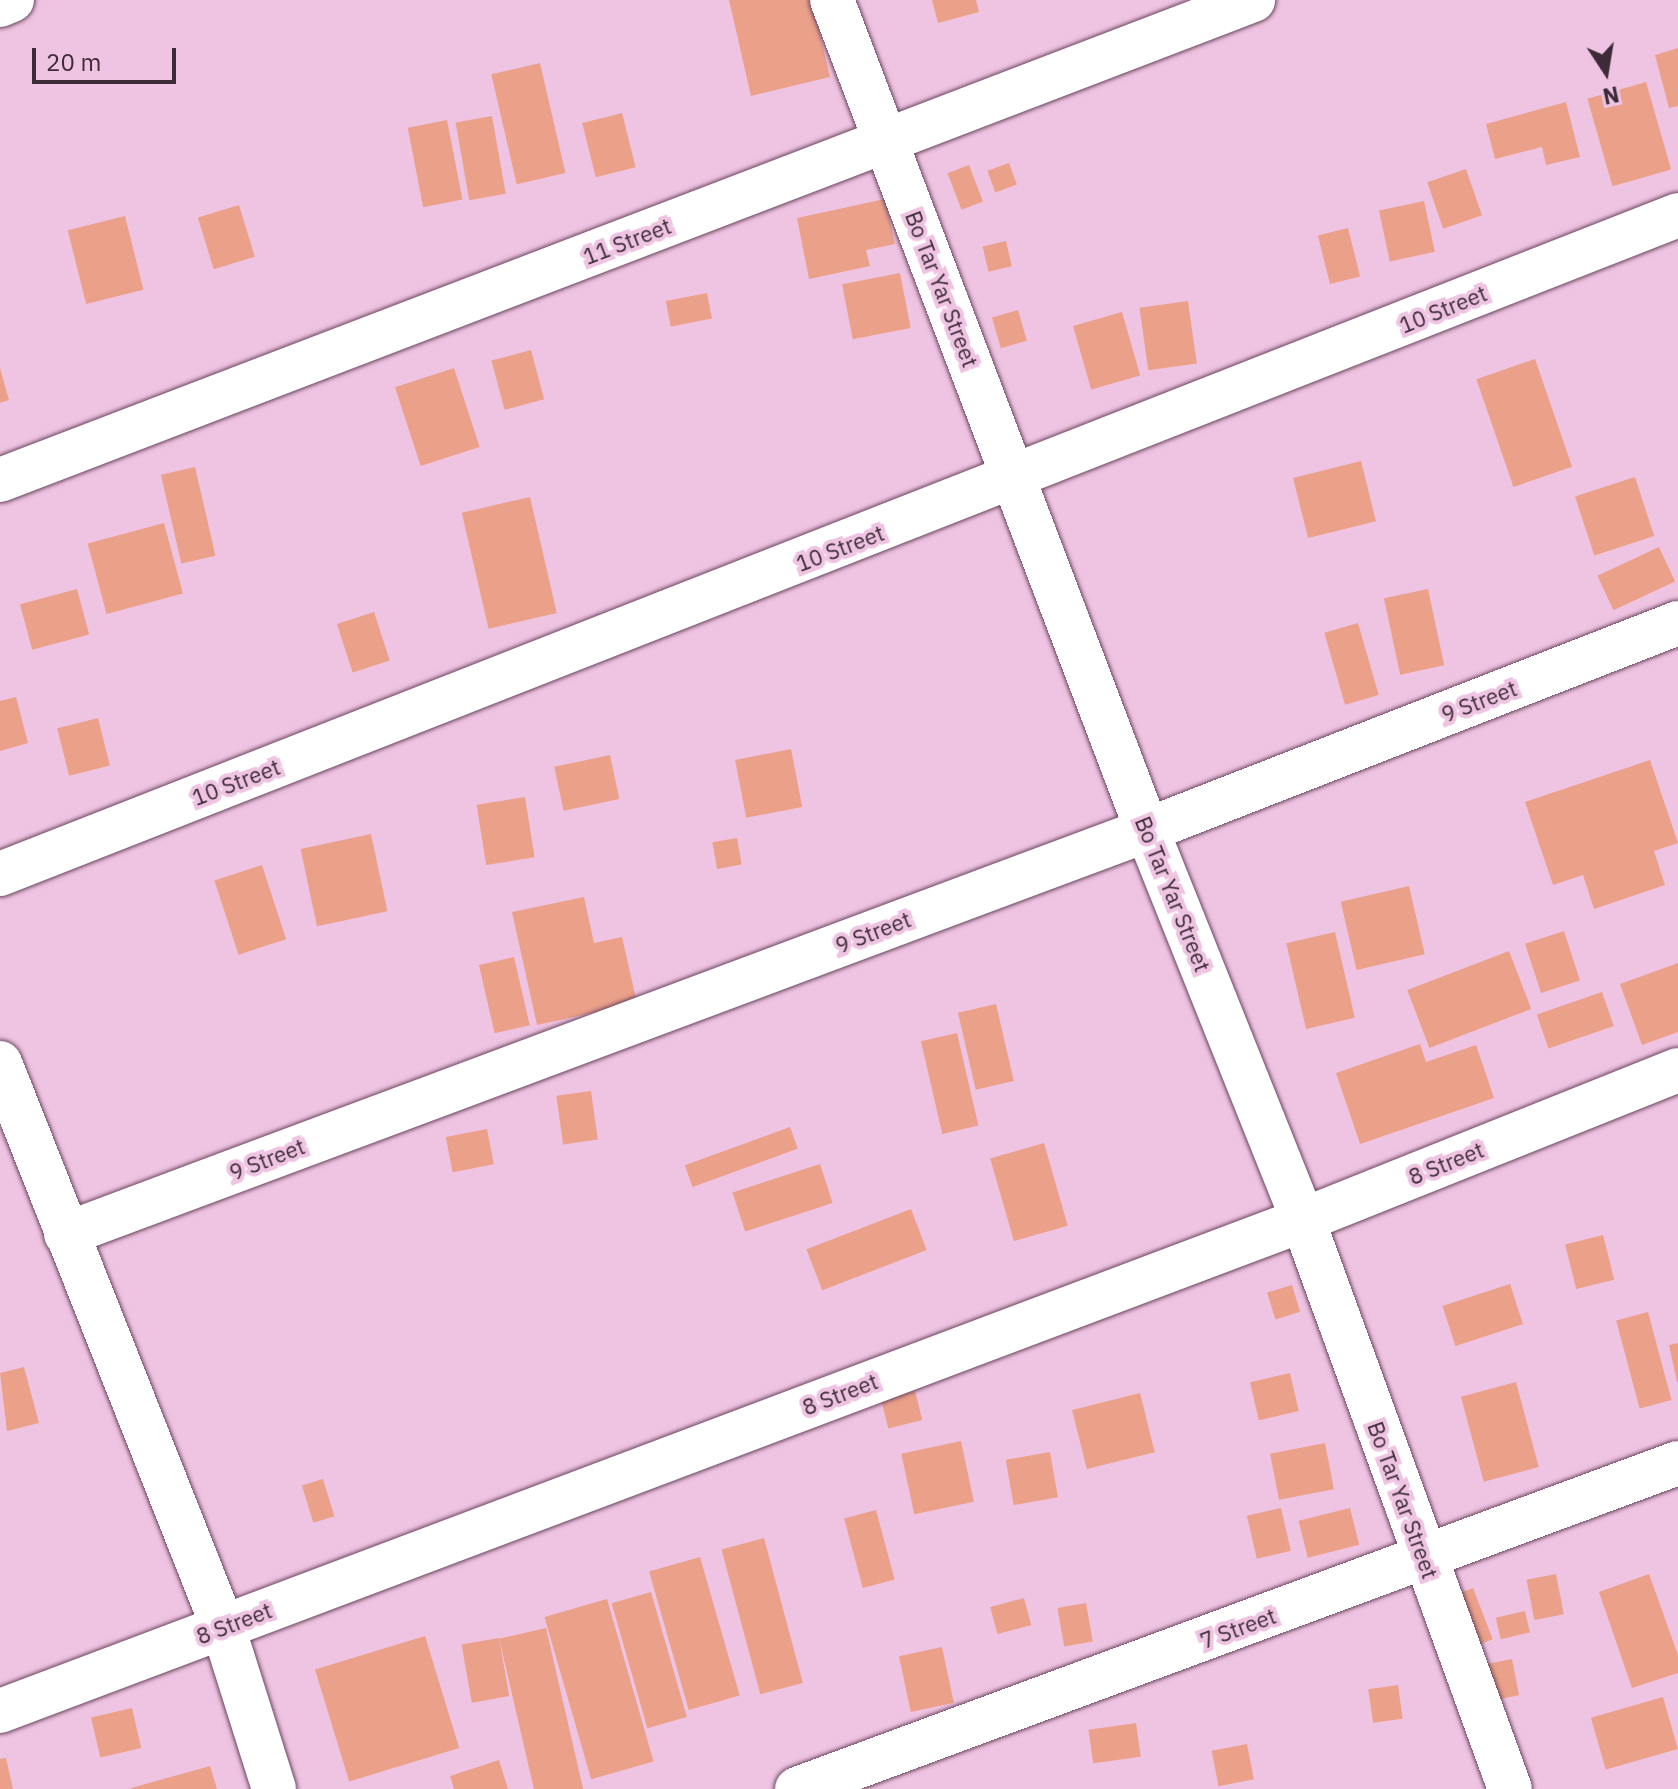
<!DOCTYPE html>
<style>
body{margin:0}
#map{position:relative;width:1678px;height:1789px;overflow:hidden;background:#efc4e2;font-family:"IBM Plex Sans",sans-serif}
div>[style]{position:absolute}
.building>*{inset:0;background:#eba089;transform-origin:0 0}
.roads{filter:drop-shadow(0 0 2px #6a455f) drop-shadow(0 0 2px #6a455f)}
.minor>*{height:44px;margin:-22px;padding:0 22px;transform-origin:22px;border-radius:22px;background:#fff}
span{translate:-50% -50%;white-space:nowrap;text-align:center;line-height:1.15;-webkit-text-stroke:8px #efc4e2;paint-order:stroke}
.street-label{font-size:22px;color:#3d2c38}
.north{position:absolute;left:1566px;top:32px;width:80px;height:80px;-webkit-text-stroke:6px #efc4e2;paint-order:stroke;rotate:168deg;font-size:22px;font-weight:700;line-height:32px;text-align:center;color:#3d2c38}
.north::after{content:'';display:block;margin:auto;width:28px;height:36px;background:#3d2c38;clip-path:polygon(50% 0,100% 100%,50% 72%,0 100%)}
.scale{position:absolute;left:32px;top:48px;width:144px;height:36px;box-sizing:border-box;border:4px solid #3d2c38;border-top:0;padding-left:10px;font-size:24px;line-height:28px;white-space:nowrap;color:#3d2c38;-webkit-text-stroke:6px #efc4e2;paint-order:stroke}
</style>
<div id="map">
<div class="building">
<div style="clip-path:polygon(729px 0,812px 0,830px 77px,751px 96px)"></div>
<div style="clip-path:polygon(932px 0,976px 0,979px 12px,938px 23px)"></div>
<div style="clip-path:polygon(1678px 48px,1678px 106px,1669px 108px,1655px 55px)"></div>
<div style="left:540px;top:63px;width:113px;height:50px;rotate:77deg"></div>
<div style="left:1646px;top:82px;width:91px;height:61px;rotate:74deg"></div>
<div style="clip-path:polygon(1566px 102px,1580px 157px,1546px 165px,1542px 147px,1495px 159px,1486px 124px)"></div>
<div style="left:622px;top:113px;width:56px;height:41px;rotate:76deg"></div>
<div style="left:492px;top:116px;width:79px;height:37px;rotate:80deg"></div>
<div style="left:447px;top:120px;width:81px;height:40px;rotate:79deg"></div>
<div style="left:1009px;top:163px;width:23px;height:23px;rotate:70deg"></div>
<div style="left:969px;top:165px;width:39px;height:23px;rotate:69deg"></div>
<div style="left:1466px;top:169px;width:49px;height:41px;rotate:71deg"></div>
<div style="clip-path:polygon(885px 199px,895px 244px,866px 250px,870px 266px,809px 279px,797px 218px)"></div>
<div style="left:1424px;top:201px;width:52px;height:46px;rotate:78deg"></div>
<div style="left:239px;top:205px;width:54px;height:43px;rotate:73deg"></div>
<div style="left:125px;top:216px;width:76px;height:59px;rotate:76deg"></div>
<div style="left:1348px;top:228px;width:50px;height:31px;rotate:76deg"></div>
<div style="left:1006px;top:241px;width:26px;height:24px;rotate:77deg"></div>
<div style="left:900px;top:273px;width:56px;height:59px;rotate:79deg"></div>
<div style="left:707px;top:293px;width:26px;height:42px;rotate:79deg"></div>
<div style="left:1188px;top:301px;width:63px;height:49px;rotate:82deg"></div>
<div style="left:1018px;top:310px;width:32px;height:27px;rotate:74deg"></div>
<div style="left:1122px;top:312px;width:66px;height:51px;rotate:74deg"></div>
<div style="left:531px;top:350px;width:51px;height:41px;rotate:75deg"></div>
<div style="left:1535px;top:359px;width:114px;height:62px;rotate:71deg"></div>
<div style="clip-path:polygon(0 368px,9px 400px,0 403px)"></div>
<div style="left:454px;top:368px;width:83px;height:62px;rotate:72deg"></div>
<div style="left:1361px;top:461px;width:62px;height:70px;rotate:76deg"></div>
<div style="left:195px;top:467px;width:91px;height:35px;rotate:77deg"></div>
<div style="left:1635px;top:477px;width:62px;height:63px;rotate:72deg"></div>
<div style="left:530px;top:497px;width:119px;height:70px;rotate:77deg"></div>
<div style="left:164px;top:523px;width:73px;height:79px;rotate:75deg"></div>
<div style="left:1659px;top:547px;width:38px;height:68px;rotate:65deg"></div>
<div style="left:77px;top:589px;width:47px;height:59px;rotate:75deg"></div>
<div style="left:1428px;top:589px;width:78px;height:45px;rotate:78deg"></div>
<div style="left:374px;top:612px;width:51px;height:39px;rotate:72deg"></div>
<div style="left:1358px;top:623px;width:75px;height:35px;rotate:74deg"></div>
<div style="clip-path:polygon(16px 697px,28px 743px,0 751px,0 701px)"></div>
<div style="left:98px;top:718px;width:49px;height:42px;rotate:76deg"></div>
<div style="left:791px;top:749px;width:59px;height:57px;rotate:79deg"></div>
<div style="left:610px;top:755px;width:45px;height:57px;rotate:78deg"></div>
<div style="clip-path:polygon(1650px 760px,1678px 843px,1654px 851px,1665px 885px,1594px 909px,1583px 875px,1553px 885px,1525px 802px)"></div>
<div style="left:525px;top:797px;width:61px;height:49px;rotate:81deg"></div>
<div style="left:371px;top:834px;width:79px;height:72px;rotate:78deg"></div>
<div style="left:737px;top:838px;width:27px;height:25px;rotate:80deg"></div>
<div style="left:262px;top:865px;width:78px;height:50px;rotate:72deg"></div>
<div style="left:1409px;top:886px;width:70px;height:70px;rotate:77deg"></div>
<div style="clip-path:polygon(584px 897px,594px 943px,622px 937px,637px 1003px,537px 1025px,512px 912px)"></div>
<div style="left:1564px;top:931px;width:52px;height:41px;rotate:72deg"></div>
<div style="left:1335px;top:932px;width:88px;height:50px;rotate:77deg"></div>
<div style="left:1509px;top:951px;width:62px;height:109px;rotate:69deg"></div>
<div style="left:514px;top:957px;width:70px;height:36px;rotate:77deg"></div>
<div style="clip-path:polygon(1678px 963px,1678px 1032px,1642px 1045px,1620px 984px)"></div>
<div style="left:1602px;top:992px;width:36px;height:69px;rotate:71deg"></div>
<div style="left:996px;top:1004px;width:79px;height:39px;rotate:77deg"></div>
<div style="left:957px;top:1033px;width:95px;height:37px;rotate:77deg"></div>
<div style="clip-path:polygon(1420px 1044px,1426px 1062px,1476px 1045px,1494px 1098px,1360px 1144px,1336px 1073px)"></div>
<div style="left:591px;top:1091px;width:49px;height:35px;rotate:82deg"></div>
<div style="left:790px;top:1127px;width:23px;height:112px;rotate:70deg"></div>
<div style="left:487px;top:1129px;width:36px;height:42px;rotate:79deg"></div>
<div style="left:1044px;top:1143px;width:86px;height:56px;rotate:74deg"></div>
<div style="left:820px;top:1164px;width:41px;height:92px;rotate:72deg"></div>
<div style="left:911px;top:1209px;width:44px;height:112px;rotate:69deg"></div>
<div style="left:1603px;top:1235px;width:46px;height:39px;rotate:76deg"></div>
<div style="left:1510px;top:1284px;width:42px;height:71px;rotate:72deg"></div>
<div style="left:1292px;top:1285px;width:28px;height:26px;rotate:73deg"></div>
<div style="left:1648px;top:1312px;width:91px;height:33px;rotate:75deg"></div>
<div style="clip-path:polygon(1678px 1343px,1678px 1382px,1677px 1382px,1669px 1345px)"></div>
<div style="clip-path:polygon(24px 1367px,39px 1423px,7px 1431px,0 1373px)"></div>
<div style="left:1290px;top:1373px;width:39px;height:41px;rotate:77deg"></div>
<div style="left:1516px;top:1382px;width:88px;height:57px;rotate:75deg"></div>
<div style="left:915px;top:1391px;width:30px;height:35px;rotate:76deg"></div>
<div style="left:1140px;top:1393px;width:61px;height:70px;rotate:76deg"></div>
<div style="left:961px;top:1441px;width:62px;height:61px;rotate:78deg"></div>
<div style="left:1325px;top:1443px;width:47px;height:56px;rotate:79deg"></div>
<div style="left:1050px;top:1452px;width:46px;height:45px;rotate:80deg"></div>
<div style="left:323px;top:1479px;width:39px;height:22px;rotate:73deg"></div>
<div style="left:1281px;top:1508px;width:44px;height:35px;rotate:77deg"></div>
<div style="left:1350px;top:1508px;width:38px;height:53px;rotate:76deg"></div>
<div style="left:876px;top:1510px;width:72px;height:33px;rotate:75deg"></div>
<div style="left:764px;top:1538px;width:150px;height:44px;rotate:75deg"></div>
<div style="left:700px;top:1557px;width:144px;height:53px;rotate:74deg"></div>
<div style="left:1556px;top:1574px;width:41px;height:30px;rotate:79deg"></div>
<div style="clip-path:polygon(1649px 1574px,1678px 1655px,1678px 1673px,1632px 1688px,1599px 1592px)"></div>
<div style="left:1473px;top:1588px;width:55px;height:27px;rotate:69deg"></div>
<div style="left:651px;top:1592px;width:130px;height:41px;rotate:74deg"></div>
<div style="left:1024px;top:1598px;width:28px;height:35px;rotate:75deg"></div>
<div style="left:607px;top:1599px;width:169px;height:65px;rotate:74deg"></div>
<div style="left:1086px;top:1603px;width:39px;height:29px;rotate:80deg"></div>
<div style="left:1525px;top:1611px;width:22px;height:30px;rotate:77deg"></div>
<div style="left:546px;top:1628px;width:165px;height:48px;rotate:77deg"></div>
<div style="left:425px;top:1636px;width:117px;height:115px;rotate:73deg"></div>
<div style="left:499px;top:1638px;width:59px;height:38px;rotate:80deg"></div>
<div style="left:942px;top:1647px;width:57px;height:44px;rotate:78deg"></div>
<div style="left:1512px;top:1659px;width:37px;height:34px;rotate:79deg"></div>
<div style="left:1398px;top:1685px;width:34px;height:30px;rotate:82deg"></div>
<div style="left:1663px;top:1697px;width:54px;height:75px;rotate:74deg"></div>
<div style="left:132px;top:1708px;width:41px;height:42px;rotate:77deg"></div>
<div style="left:1136px;top:1723px;width:34px;height:48px;rotate:82deg"></div>
<div style="left:1247px;top:1744px;width:36px;height:36px;rotate:79deg"></div>
<div style="clip-path:polygon(6px 1758px,13px 1789px,0 1789px,0 1759px)"></div>
<div style="clip-path:polygon(499px 1760px,508px 1789px,454px 1789px,450px 1776px)"></div>
<div style="clip-path:polygon(210px 1766px,217px 1789px,131px 1789px,131px 1788px)"></div>
</div>
<div class="roads">
<div class="minor">
<div style="left:832px;top:0;width:888px;rotate:69.22deg"></div>
<div style="left:1147px;top:830px;width:420px;rotate:68.2deg"></div>
<div style="left:1303px;top:1220px;width:605px;rotate:70.01deg"></div>
<div style="left:0;top:5px;width:13px;rotate:-23deg"></div>
<div style="left:0;top:480px;width:1342px;rotate:-20.96deg"></div>
<div style="left:0;top:874px;width:1803px;rotate:-21.44deg"></div>
<div style="left:0;top:1063px;width:606px;rotate:68.43deg"></div>
<div style="left:223px;top:1627px;width:170px;rotate:72.5deg"></div>
<div style="left:66px;top:1234px;width:1154px;rotate:-20.49deg"></div>
<div style="left:1147px;top:830px;width:570px;rotate:-21.3deg"></div>
<div style="left:0;top:1711px;width:1392px;rotate:-20.65deg"></div>
<div style="left:1303px;top:1220px;width:404px;rotate:-21.8deg"></div>
<div style="left:797px;top:1789px;width:939px;rotate:-20.31deg"></div>
</div>
</div>
<div class="street-label">
<span style="left:627px;top:241px;rotate:-21deg">11 Street</span>
<span style="left:942px;top:289px;rotate:69deg">Bo Tar Yar Street</span>
<span style="left:1443px;top:309px;rotate:-22deg">10 Street</span>
<span style="left:840px;top:548px;rotate:-21deg">10 Street</span>
<span style="left:1479px;top:701px;rotate:-21deg">9 Street</span>
<span style="left:236px;top:782px;rotate:-21deg">10 Street</span>
<span style="left:1173px;top:894px;rotate:68deg">Bo Tar Yar Street</span>
<span style="left:873px;top:932px;rotate:-21deg">9 Street</span>
<span style="left:267px;top:1159px;rotate:-21deg">9 Street</span>
<span style="left:1446px;top:1163px;rotate:-22deg">8 Street</span>
<span style="left:840px;top:1394px;rotate:-21deg">8 Street</span>
<span style="left:1403px;top:1500px;rotate:70deg">Bo Tar Yar Street</span>
<span style="left:234px;top:1623px;rotate:-21deg">8 Street</span>
<span style="left:1238px;top:1628px;rotate:-20deg">7 Street</span>
</div>
<div class="north">N</div>
<div class="scale">20 m</div>
</div>
